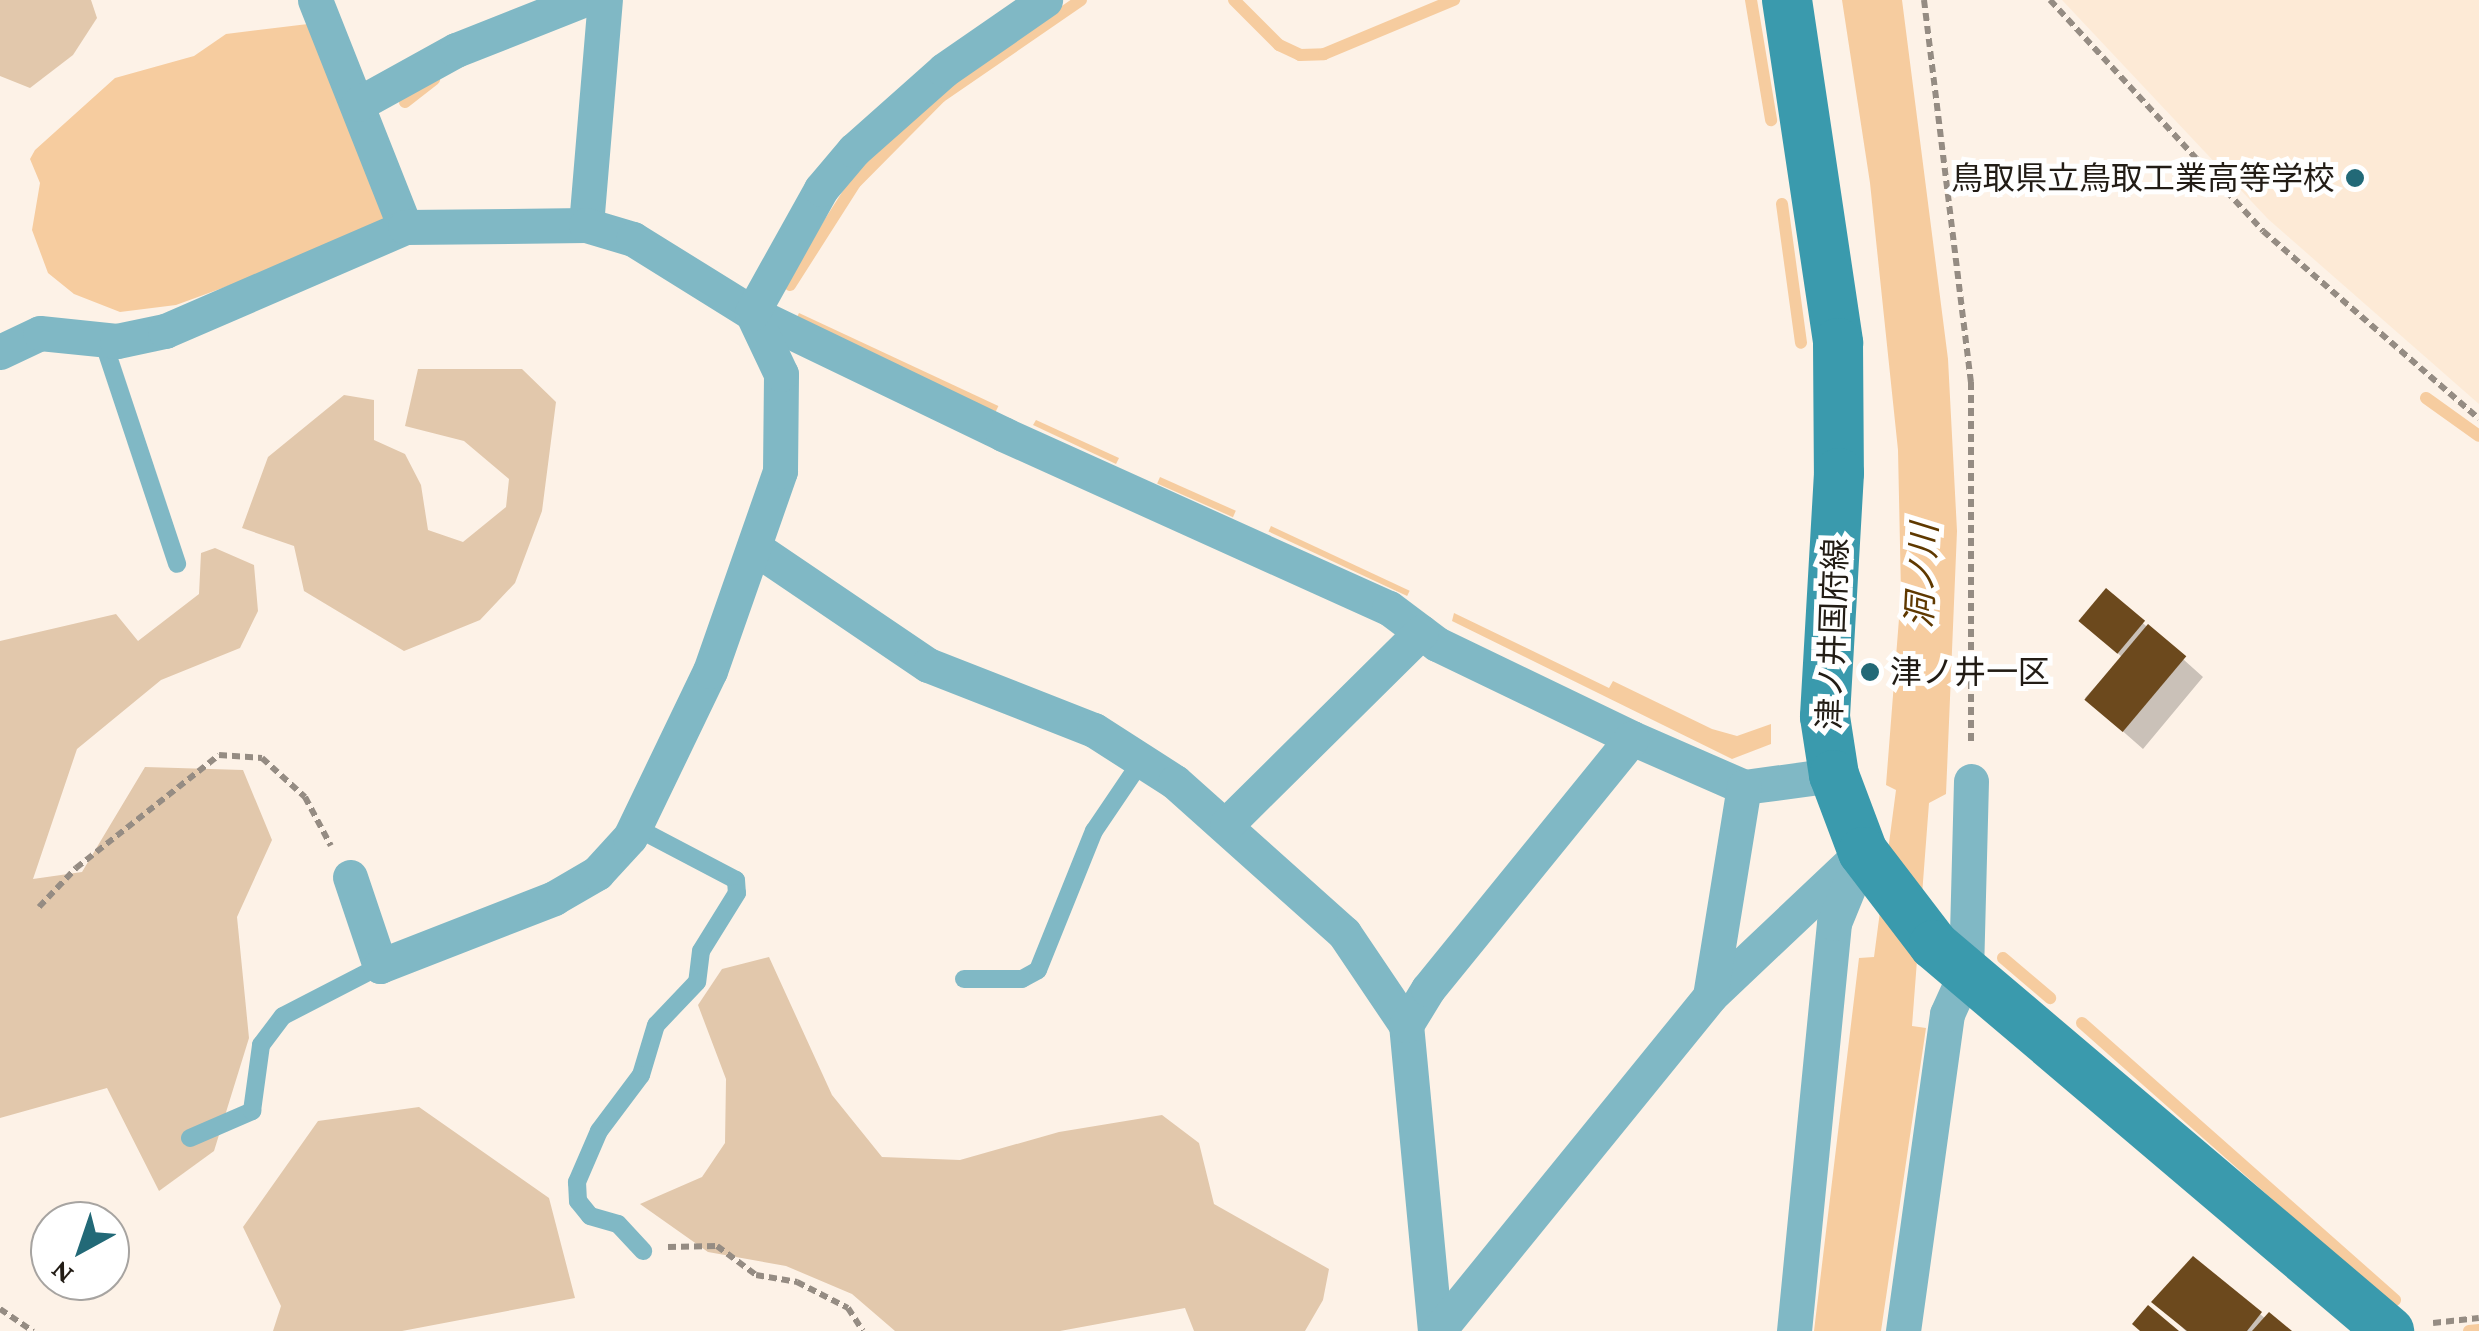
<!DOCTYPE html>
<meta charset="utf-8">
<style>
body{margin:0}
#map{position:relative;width:2479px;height:1331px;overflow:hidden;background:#fdf2e7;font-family:"Crimson Pro","Noto Sans JP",serif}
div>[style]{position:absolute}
.built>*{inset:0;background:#fdead6}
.green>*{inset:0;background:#e2c8ac}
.water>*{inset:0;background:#f6cc9f;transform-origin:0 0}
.shadow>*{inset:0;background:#0003}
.stream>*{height:12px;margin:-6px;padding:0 6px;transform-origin:6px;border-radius:6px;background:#f6cc9f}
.building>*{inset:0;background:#6c491d;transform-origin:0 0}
.path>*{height:6px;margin-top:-3px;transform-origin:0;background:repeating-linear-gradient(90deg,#958c83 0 8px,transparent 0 13px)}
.service>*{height:18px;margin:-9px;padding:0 9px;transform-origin:9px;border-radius:9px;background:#80b8c5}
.minor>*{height:35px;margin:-17.5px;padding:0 17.5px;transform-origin:17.5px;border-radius:17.5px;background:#80b8c5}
.secondary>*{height:50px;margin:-25px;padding:0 25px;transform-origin:25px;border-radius:25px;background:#3a9aad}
.dots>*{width:28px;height:28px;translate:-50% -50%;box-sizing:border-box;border:5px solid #fff;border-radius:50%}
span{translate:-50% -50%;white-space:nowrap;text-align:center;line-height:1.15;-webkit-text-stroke:10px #fff;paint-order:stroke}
.poi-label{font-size:32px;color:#221c15}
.right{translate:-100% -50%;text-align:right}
.left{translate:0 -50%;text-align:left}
.street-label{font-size:32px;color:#221c15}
.water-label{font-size:35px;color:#5f3900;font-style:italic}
.north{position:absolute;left:30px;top:1201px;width:100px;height:100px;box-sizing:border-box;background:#fff;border:2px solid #a7a4a1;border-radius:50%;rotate:220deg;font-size:28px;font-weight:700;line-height:40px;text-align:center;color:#221c15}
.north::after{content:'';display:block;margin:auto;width:35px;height:45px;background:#226977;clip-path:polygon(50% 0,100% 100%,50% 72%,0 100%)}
</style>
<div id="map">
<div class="built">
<div style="clip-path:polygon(2062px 0,2479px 0,2479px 404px,2268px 219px)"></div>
</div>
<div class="green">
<div style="clip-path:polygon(0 0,91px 0,97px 18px,73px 55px,30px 88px,0 76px)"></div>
<div style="clip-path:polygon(418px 369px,522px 369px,556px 402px,542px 511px,515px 583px,480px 620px,404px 651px,304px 591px,294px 546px,242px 528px,268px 457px,344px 395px,374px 400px,374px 440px,405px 454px,421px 485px,428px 530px,463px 542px,506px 507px,509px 479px,464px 441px,405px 426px)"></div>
<div style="clip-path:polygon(215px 548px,254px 565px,258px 611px,240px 648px,161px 680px,77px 749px,33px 879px,82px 872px,145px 767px,243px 770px,272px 840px,237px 917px,249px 1038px,214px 1151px,159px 1191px,107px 1088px,0 1118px,0 641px,116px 614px,138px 641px,199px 594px,201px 553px)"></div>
<div style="clip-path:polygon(769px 957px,832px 1095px,882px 1157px,960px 1160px,1059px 1132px,1162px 1115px,1199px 1143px,1214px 1204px,1329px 1269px,1323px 1300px,1305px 1331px,1194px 1331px,1185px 1308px,1060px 1331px,895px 1331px,852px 1294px,786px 1266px,708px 1252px,640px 1204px,702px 1177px,725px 1143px,726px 1079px,698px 1005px,722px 969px)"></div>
<div style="clip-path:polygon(419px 1107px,549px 1198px,575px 1298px,402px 1331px,273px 1331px,281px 1306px,243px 1227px,318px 1121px)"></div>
</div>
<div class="water">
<div style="clip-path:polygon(1842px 0,1902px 0,1948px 359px,1957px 531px,1946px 794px,1929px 803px,1912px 1026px,1926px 1028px,1881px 1331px,1814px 1331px,1859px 958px,1874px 957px,1896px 790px,1886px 785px,1901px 593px,1898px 450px,1870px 183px)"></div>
<div style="clip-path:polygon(308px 24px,390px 227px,176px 305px,120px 312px,74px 294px,48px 273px,32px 230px,40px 183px,30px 159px,35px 150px,115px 78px,194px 56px,226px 34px)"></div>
<div style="left:799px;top:313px;width:220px;height:7px;rotate:25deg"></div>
<div style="clip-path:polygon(1036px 420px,1119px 458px,1116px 464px,1033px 425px)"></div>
<div style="left:1160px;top:477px;width:83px;height:7px;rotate:24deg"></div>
<div style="left:1271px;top:526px;width:153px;height:6px;rotate:25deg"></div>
<div style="clip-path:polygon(1454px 613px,1609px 688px,1613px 681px,1712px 729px,1737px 736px,1771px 724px,1771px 744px,1732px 759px,1452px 621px)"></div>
</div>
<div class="shadow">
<div style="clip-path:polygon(2107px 591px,2203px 677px,2143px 749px,2085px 698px,2122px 657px,2101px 639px)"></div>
<div style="clip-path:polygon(2193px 1259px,2266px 1319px,2288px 1331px,2186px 1331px,2155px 1302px)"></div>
</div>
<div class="stream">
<div style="left:1234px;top:0;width:64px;rotate:45deg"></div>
<div style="left:1279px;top:45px;width:23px;rotate:25deg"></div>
<div style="left:1300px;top:55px;width:24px;rotate:-2deg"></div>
<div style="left:1324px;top:54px;width:141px;rotate:-22.6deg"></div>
<div style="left:1751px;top:0;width:122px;rotate:80.5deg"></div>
<div style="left:405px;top:102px;width:37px;rotate:-38deg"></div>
<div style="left:1782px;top:204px;width:140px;rotate:82.2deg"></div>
<div style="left:790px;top:285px;width:121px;rotate:-57.5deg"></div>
<div style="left:855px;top:183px;width:121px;rotate:-45.3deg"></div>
<div style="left:940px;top:97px;width:171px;rotate:-34.5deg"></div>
<div style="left:2426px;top:398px;width:65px;rotate:35.6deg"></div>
<div style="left:2003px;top:958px;width:62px;rotate:40.4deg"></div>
<div style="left:2082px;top:1023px;width:418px;rotate:41.5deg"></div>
<div style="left:2469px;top:1331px;width:10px;rotate:-6deg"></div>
</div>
<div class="building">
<div style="left:2106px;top:588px;width:51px;height:43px;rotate:40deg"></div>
<div style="left:2148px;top:624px;width:50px;height:99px;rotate:40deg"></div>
<div style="clip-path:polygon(2193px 1256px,2262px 1312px,2247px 1331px,2187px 1331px,2151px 1302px)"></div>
<div style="clip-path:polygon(2148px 1305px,2179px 1331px,2140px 1331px,2132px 1324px)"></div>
<div style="clip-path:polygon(2269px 1312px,2292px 1331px,2252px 1331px)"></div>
</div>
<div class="path">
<div style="left:1924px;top:0;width:385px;rotate:83deg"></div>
<div style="left:1971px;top:382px;width:363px;rotate:90deg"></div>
<div style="left:2050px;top:0;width:314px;rotate:47.3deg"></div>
<div style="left:2263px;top:231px;width:286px;rotate:41deg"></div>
<div style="left:39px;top:907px;width:54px;rotate:-46.5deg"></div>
<div style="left:76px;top:868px;width:182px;rotate:-38.3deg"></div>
<div style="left:219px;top:755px;width:43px;rotate:4deg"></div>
<div style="left:262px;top:758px;width:58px;rotate:42.2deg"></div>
<div style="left:305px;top:797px;width:55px;rotate:62deg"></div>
<div style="left:668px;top:1247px;width:49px;rotate:-1.2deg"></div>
<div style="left:717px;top:1246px;width:49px;rotate:36.6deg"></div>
<div style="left:756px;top:1275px;width:42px;rotate:9.7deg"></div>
<div style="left:797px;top:1282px;width:57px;rotate:27deg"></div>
<div style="left:848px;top:1308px;width:27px;rotate:57deg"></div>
<div style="left:0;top:1309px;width:40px;rotate:34deg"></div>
<div style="left:2433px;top:1323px;width:46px;rotate:-6.2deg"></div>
</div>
<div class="service">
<div style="left:102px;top:338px;width:238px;rotate:71.6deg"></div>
<div style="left:635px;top:827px;width:114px;rotate:27.7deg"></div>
<div style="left:736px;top:880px;width:13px;rotate:86deg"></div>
<div style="left:737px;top:893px;width:68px;rotate:121.8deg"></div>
<div style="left:701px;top:951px;width:31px;rotate:97deg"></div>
<div style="left:697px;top:982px;width:59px;rotate:133.6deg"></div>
<div style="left:656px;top:1025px;width:52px;rotate:106.7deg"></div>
<div style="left:641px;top:1075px;width:70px;rotate:126.9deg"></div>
<div style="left:599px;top:1131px;width:56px;rotate:113.3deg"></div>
<div style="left:577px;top:1182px;width:19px;rotate:87deg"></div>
<div style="left:578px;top:1201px;width:19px;rotate:51deg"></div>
<div style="left:590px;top:1216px;width:29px;rotate:16deg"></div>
<div style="left:618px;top:1224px;width:37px;rotate:47deg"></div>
<div style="left:964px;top:979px;width:58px"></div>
<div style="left:1022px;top:979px;width:18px;rotate:-29deg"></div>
<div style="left:1038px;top:970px;width:150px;rotate:-68.1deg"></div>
<div style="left:1094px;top:831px;width:86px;rotate:-55.9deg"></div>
<div style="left:190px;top:1138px;width:68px;rotate:-23.5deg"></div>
<div style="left:252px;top:1111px;width:67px;rotate:-82.2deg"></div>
<div style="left:261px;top:1045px;width:36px;rotate:-53deg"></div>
<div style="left:283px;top:1016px;width:109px;rotate:-27.3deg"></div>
</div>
<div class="minor">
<div style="left:315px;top:0;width:244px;rotate:68.4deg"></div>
<div style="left:358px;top:104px;width:112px;rotate:-28.9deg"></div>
<div style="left:456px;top:50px;width:136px;rotate:-21.6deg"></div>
<div style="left:586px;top:225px;width:226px;rotate:-85.2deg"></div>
<div style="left:0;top:352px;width:44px;rotate:-25.4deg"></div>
<div style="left:40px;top:333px;width:77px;rotate:5.9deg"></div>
<div style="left:117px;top:341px;width:49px;rotate:-11.8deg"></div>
<div style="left:165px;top:331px;width:262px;rotate:-23.4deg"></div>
<div style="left:405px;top:227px;width:181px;rotate:-0.6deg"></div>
<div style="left:586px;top:225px;width:49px;rotate:16.6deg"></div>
<div style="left:633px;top:239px;width:140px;rotate:31.9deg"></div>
<div style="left:752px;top:313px;width:279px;rotate:25.7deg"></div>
<div style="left:1003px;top:434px;width:423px;rotate:24.3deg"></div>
<div style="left:1389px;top:608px;width:60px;rotate:36.9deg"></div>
<div style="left:1437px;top:644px;width:216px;rotate:25.7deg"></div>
<div style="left:1632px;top:738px;width:122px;rotate:23.6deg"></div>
<div style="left:1744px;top:787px;width:91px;rotate:-7.6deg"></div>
<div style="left:758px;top:550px;width:205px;rotate:34.1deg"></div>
<div style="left:928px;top:665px;width:178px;rotate:21.4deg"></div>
<div style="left:1094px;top:730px;width:96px;rotate:32.7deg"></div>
<div style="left:1175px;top:782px;width:227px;rotate:41.8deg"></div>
<div style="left:1344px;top:933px;width:111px;rotate:56deg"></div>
<div style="left:1227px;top:824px;width:273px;rotate:-44.7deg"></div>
<div style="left:350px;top:877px;width:94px;rotate:71.4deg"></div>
<div style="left:380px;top:966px;width:187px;rotate:-21.3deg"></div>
<div style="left:554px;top:898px;width:50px;rotate:-30.2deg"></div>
<div style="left:597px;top:873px;width:49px;rotate:-47.5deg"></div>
<div style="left:630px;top:837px;width:184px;rotate:-64.3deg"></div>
<div style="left:710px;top:671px;width:212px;rotate:-70.7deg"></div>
<div style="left:780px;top:471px;width:97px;rotate:-89.4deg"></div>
<div style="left:781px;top:374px;width:68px;rotate:-115.4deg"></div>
<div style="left:752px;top:313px;width:142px;rotate:-60.9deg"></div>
<div style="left:821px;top:189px;width:51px;rotate:-49.8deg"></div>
<div style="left:854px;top:150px;width:120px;rotate:-41.6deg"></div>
<div style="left:944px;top:70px;width:123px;rotate:-34.7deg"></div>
<div style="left:1710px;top:996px;width:198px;rotate:-43.4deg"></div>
<div style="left:1435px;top:1331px;width:307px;rotate:-95.4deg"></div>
<div style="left:1406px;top:1025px;width:42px;rotate:-58.6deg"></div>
<div style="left:1428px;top:989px;width:323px;rotate:-50.9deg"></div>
<div style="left:1438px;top:1331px;width:432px;rotate:-50.9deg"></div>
<div style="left:1710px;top:996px;width:212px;rotate:-80.8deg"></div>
<div style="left:1794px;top:1331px;width:410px;rotate:-84.4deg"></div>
<div style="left:1834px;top:923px;width:77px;rotate:-67.8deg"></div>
<div style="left:1903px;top:1331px;width:320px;rotate:-82.1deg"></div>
<div style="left:1947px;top:1014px;width:46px;rotate:-65.7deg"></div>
<div style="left:1966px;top:972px;width:191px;rotate:-88.5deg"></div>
</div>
<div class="secondary">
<div style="left:1787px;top:0;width:347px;rotate:81.5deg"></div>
<div style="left:1838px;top:343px;width:130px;rotate:89.6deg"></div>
<div style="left:1839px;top:473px;width:244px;rotate:93.3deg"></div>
<div style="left:1825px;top:717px;width:59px;rotate:81.2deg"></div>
<div style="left:1834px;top:775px;width:82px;rotate:69.4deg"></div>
<div style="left:1863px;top:852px;width:117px;rotate:52.6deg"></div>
<div style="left:1934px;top:945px;width:597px;rotate:40.31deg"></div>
</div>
<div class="dots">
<div style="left:2355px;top:178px;background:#226977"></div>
<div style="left:1870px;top:672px;background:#226977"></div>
</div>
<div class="poi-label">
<span class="right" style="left:2335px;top:178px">鳥取県立鳥取工業高等学校</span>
<span class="left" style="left:1890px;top:672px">津ノ井一区</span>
</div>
<div class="street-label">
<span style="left:1833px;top:634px;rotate:-88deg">津ノ井国府線</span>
</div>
<div class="water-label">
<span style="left:1923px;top:576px;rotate:-87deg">洞ノ川</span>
</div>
<div class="north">N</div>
</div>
